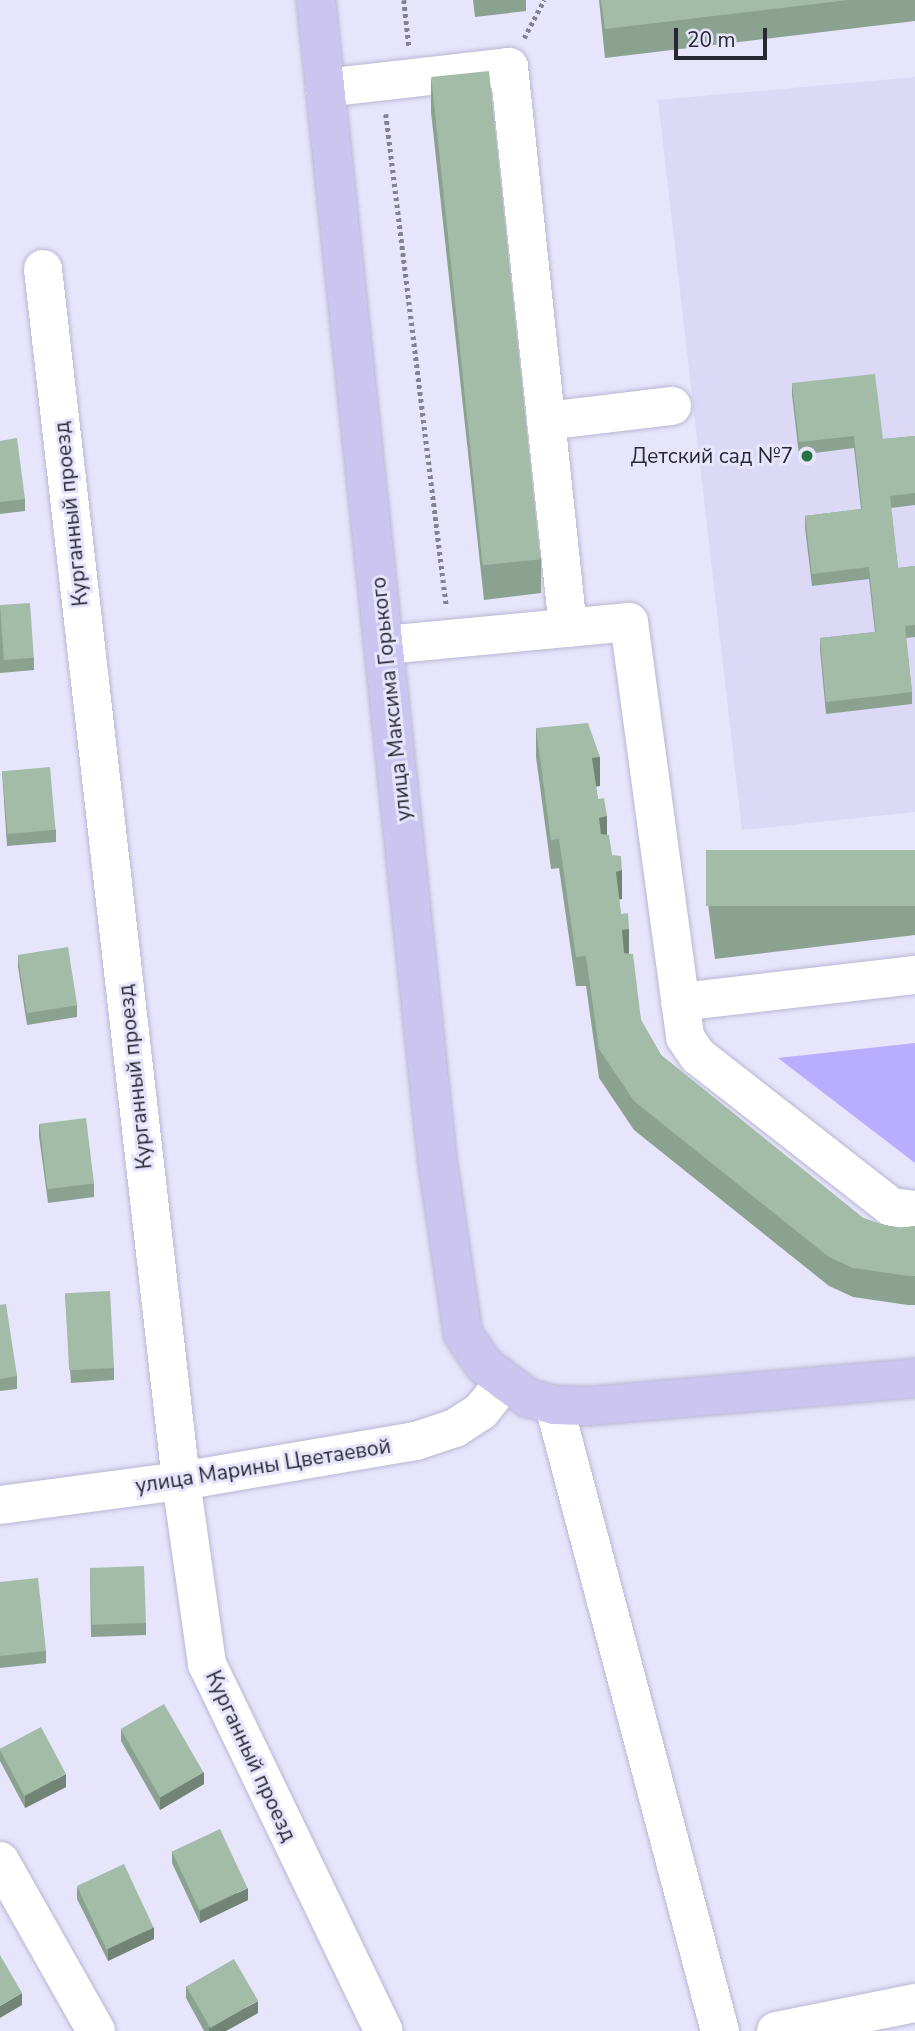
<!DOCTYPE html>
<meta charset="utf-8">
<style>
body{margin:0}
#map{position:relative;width:915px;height:2031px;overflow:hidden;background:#e7e5fc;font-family:"Nunito Sans",sans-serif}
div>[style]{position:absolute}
.built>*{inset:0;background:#dbd9f6}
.green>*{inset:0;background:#b8adfe}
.path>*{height:4.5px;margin-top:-2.25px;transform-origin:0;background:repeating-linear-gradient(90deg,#838192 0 3.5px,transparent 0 7px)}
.roads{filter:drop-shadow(0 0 2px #b9b6d2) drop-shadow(0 0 2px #b9b6d2)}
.minor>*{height:38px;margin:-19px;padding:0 19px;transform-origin:19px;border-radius:19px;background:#fff}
.major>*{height:38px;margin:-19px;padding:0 19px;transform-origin:19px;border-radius:19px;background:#cbc5f0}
.wall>*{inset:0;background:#8ca290}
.shaded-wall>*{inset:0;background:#728476;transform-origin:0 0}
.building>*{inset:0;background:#a3bca8;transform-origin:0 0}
.dots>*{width:19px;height:19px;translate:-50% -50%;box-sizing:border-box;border:4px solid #e7e5fc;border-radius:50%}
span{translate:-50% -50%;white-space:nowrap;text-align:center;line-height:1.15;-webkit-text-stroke:6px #e7e5fc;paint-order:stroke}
.poi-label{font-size:21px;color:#282732}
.right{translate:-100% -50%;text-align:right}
.street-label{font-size:21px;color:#282732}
.scale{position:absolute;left:674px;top:28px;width:93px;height:32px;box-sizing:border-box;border:4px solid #282732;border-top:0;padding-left:9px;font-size:21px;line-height:24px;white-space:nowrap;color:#282732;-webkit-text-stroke:5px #e7e5fc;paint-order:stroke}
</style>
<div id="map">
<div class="built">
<div style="clip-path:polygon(915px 77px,915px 812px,742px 830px,658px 100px)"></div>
</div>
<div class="green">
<div style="clip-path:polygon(915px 1043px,915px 1163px,778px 1058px)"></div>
</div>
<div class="path">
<div style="left:404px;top:0;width:46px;rotate:83.8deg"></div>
<div style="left:524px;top:38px;width:43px;rotate:-62.2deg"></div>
<div style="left:386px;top:114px;width:495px;rotate:83deg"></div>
</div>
<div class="roads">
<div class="minor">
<div style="left:325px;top:88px;width:185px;rotate:-6.5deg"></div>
<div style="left:509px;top:67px;width:564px;rotate:84deg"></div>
<div style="left:43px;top:269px;width:1220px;rotate:83.5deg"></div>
<div style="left:181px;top:1481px;width:185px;rotate:81.9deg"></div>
<div style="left:207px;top:1664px;width:407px;rotate:64.3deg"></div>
<div style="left:546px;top:421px;width:127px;rotate:-6.8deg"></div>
<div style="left:386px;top:645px;width:244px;rotate:-5.4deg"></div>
<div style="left:629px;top:622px;width:419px;rotate:82.3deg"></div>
<div style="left:685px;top:1037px;width:23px;rotate:56deg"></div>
<div style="left:698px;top:1056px;width:245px;rotate:38deg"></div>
<div style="left:891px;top:1207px;width:24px;rotate:7deg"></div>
<div style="left:680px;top:1002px;width:237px;rotate:-6.6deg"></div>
<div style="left:554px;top:1405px;width:648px;rotate:75.15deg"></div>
<div style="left:0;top:1505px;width:183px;rotate:-7.6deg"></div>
<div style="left:181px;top:1481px;width:238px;rotate:-9.7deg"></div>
<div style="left:416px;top:1441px;width:41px;rotate:-18.4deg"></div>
<div style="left:455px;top:1428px;width:31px;rotate:-33deg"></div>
<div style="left:481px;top:1411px;width:38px;rotate:-51deg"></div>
<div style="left:0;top:1861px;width:195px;rotate:60.5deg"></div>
<div style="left:776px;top:2031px;width:142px;rotate:-11.4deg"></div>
</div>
<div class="major">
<div style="left:316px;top:0;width:1164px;rotate:84.03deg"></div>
<div style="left:437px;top:1158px;width:178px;rotate:81.6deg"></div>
<div style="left:463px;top:1334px;width:37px;rotate:56deg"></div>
<div style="left:484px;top:1365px;width:26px;rotate:37deg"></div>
<div style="left:505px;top:1381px;width:29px;rotate:36deg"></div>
<div style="left:528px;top:1398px;width:27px;rotate:15deg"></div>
<div style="left:554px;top:1405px;width:36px;rotate:2deg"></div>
<div style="left:590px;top:1406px;width:326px;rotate:-4.9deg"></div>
</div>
</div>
<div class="wall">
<div style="clip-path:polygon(473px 0,526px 0,526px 11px,475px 17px)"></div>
<div style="clip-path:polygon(599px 0,915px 0,915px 21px,605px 58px)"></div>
<div style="clip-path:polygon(431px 77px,541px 559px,541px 593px,484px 600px,431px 112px)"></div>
<div style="clip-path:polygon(792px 383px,883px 439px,915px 436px,915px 505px,891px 508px,898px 568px,915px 566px,915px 637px,906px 638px,912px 692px,912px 704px,826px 714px,820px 650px,820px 638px,875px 632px,869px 579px,812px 586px,805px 528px,805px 516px,861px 509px,854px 448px,799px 455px,792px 395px)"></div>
<div style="clip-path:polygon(0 441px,25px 499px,25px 511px,0 514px)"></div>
<div style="clip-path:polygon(0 605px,34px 658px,34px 670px,0 673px)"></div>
<div style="clip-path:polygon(536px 728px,600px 786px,596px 787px,598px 799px,612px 855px,622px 899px,619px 900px,621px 914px,641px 1020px,661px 1055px,863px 1218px,880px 1224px,899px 1228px,915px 1226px,915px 1305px,908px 1305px,853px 1297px,829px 1286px,634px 1130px,599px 1078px,586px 986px,576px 986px,559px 868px,551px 869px,536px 757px)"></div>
<div style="clip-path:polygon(2px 771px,56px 830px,56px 842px,7px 846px)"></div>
<div style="clip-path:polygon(915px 850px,915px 935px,715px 959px,708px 904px,708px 875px)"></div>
<div style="clip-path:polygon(18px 955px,77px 1005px,77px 1017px,27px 1025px,18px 967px)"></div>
<div style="clip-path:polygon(39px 1124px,94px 1184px,94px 1197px,48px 1203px,39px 1136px)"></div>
<div style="clip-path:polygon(65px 1294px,114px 1368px,114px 1380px,71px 1383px)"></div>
<div style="clip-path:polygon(0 1305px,17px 1376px,17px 1389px,0 1391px)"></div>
<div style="clip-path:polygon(90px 1568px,146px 1623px,146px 1635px,91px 1637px)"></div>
<div style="clip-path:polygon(0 1582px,46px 1651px,46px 1663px,0 1668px)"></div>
<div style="clip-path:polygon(121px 1729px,204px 1784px,160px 1810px,121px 1741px)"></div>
<div style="clip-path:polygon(0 1749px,66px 1787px,25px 1808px,0 1761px)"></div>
<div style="clip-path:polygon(172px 1851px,248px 1900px,200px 1923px,172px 1863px)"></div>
<div style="clip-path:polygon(77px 1887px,154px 1939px,108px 1961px,77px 1899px)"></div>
<div style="clip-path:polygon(186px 1986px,258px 2013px,226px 2031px,204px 2031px,186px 1998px)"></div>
</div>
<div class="shaded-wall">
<div style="left:600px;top:757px;width:29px;height:8px;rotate:90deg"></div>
<div style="left:607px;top:816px;width:29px;height:8px;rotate:90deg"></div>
<div style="left:622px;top:870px;width:29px;height:6px;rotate:90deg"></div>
<div style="left:629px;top:929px;width:29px;height:7px;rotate:90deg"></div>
<div style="clip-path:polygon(204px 1772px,204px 1784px,160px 1810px,160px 1797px)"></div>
<div style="clip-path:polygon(66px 1774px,66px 1787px,25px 1808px,25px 1796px)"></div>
<div style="clip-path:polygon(248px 1888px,248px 1900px,200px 1923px,200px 1911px)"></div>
<div style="clip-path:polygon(154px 1927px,154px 1939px,108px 1961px,108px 1949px)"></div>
<div style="clip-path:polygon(22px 1993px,22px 2005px,0 2018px,0 2006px)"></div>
<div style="clip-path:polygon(258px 2001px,258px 2013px,226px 2031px,209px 2031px,209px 2028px)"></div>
</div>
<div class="building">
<div style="clip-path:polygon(601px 0,848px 0,605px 29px)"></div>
<div style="left:489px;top:71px;width:491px;height:58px;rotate:84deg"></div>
<div style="clip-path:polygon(875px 374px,883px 439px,915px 436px,915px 493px,890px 496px,898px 568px,915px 566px,915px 625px,905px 626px,912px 692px,826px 702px,820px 638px,876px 632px,869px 567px,812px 574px,805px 516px,862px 509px,854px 436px,799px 442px,792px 383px)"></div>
<div style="clip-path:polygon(17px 438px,25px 499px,0 502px,0 441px)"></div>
<div style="left:30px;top:603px;width:55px;height:30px;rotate:86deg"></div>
<div style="clip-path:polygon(588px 723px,600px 757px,592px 758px,598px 799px,604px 798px,607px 816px,599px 818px,601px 834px,609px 835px,612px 855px,621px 856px,622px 870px,616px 872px,621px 914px,628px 913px,629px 929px,622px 930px,624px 953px,633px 954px,641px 1020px,661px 1055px,863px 1218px,880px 1224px,899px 1228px,915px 1226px,915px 1276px,908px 1276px,853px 1268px,829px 1257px,634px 1101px,599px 1049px,586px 956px,576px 957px,559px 839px,551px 840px,536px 728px)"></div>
<div style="left:50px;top:767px;width:63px;height:48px;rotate:85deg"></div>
<div style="left:915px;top:850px;width:56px;height:209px;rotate:90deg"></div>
<div style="left:68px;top:947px;width:59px;height:51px;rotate:81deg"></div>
<div style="left:86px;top:1118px;width:66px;height:47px;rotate:83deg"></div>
<div style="left:110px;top:1291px;width:77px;height:45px;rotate:87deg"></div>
<div style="clip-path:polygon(6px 1304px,17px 1376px,0 1379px,0 1305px)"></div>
<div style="left:144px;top:1566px;width:57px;height:54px;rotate:88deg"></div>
<div style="clip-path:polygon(38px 1578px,46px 1651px,0 1656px,0 1582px)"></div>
<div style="left:164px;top:1704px;width:79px;height:50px;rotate:60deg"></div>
<div style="left:41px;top:1727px;width:53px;height:47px;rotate:62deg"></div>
<div style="left:220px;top:1829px;width:65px;height:53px;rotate:65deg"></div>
<div style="left:124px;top:1864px;width:70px;height:52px;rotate:65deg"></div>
<div style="clip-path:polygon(0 1955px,22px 1993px,0 2006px)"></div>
<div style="left:234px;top:1959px;width:48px;height:55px;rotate:60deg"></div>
</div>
<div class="dots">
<div style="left:807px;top:456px;background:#267241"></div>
</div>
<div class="poi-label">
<span class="right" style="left:793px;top:456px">Детский сад №7</span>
</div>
<div class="street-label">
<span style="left:71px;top:514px;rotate:-96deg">Курганный проезд</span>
<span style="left:391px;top:699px;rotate:-96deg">улица Максима Горького</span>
<span style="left:135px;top:1077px;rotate:-96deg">Курганный проезд</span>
<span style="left:263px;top:1466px;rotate:-9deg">улица Марины Цветаевой</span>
<span style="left:251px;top:1756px;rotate:65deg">Курганный проезд</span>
</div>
<div class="scale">20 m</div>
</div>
